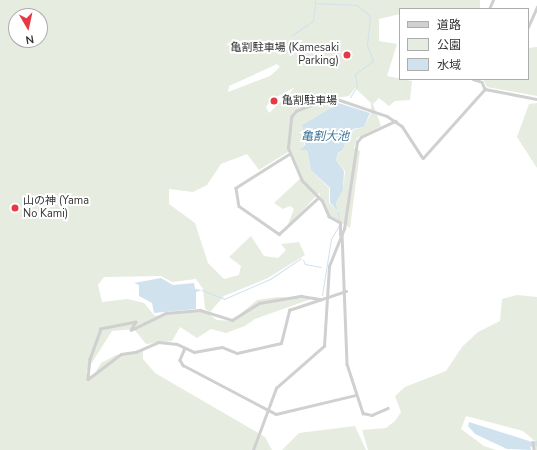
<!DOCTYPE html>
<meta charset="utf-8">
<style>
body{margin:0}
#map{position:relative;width:537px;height:450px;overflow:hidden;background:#fff;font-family:"Nunito Sans","Noto Sans JP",sans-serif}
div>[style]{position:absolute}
.green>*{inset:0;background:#e6ecdf}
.water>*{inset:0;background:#cfe2ee}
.stream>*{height:1px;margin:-0.5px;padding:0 0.5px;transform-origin:0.5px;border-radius:0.5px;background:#cfe2ee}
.river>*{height:5px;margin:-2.5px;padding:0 2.5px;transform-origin:2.5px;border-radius:2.5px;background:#cfe2ee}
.street>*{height:2.5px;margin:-1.25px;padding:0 1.25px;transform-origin:1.25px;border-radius:1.25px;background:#d0d0d0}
.dots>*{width:11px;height:11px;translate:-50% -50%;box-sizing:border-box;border:2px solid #fff;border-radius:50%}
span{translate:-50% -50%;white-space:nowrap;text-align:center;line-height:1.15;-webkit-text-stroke:4px #fff;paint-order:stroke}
.poi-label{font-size:11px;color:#333}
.right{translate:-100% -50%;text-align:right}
.left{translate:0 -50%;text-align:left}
.water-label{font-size:12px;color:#3f7597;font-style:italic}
.legend{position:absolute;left:399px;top:8px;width:130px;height:72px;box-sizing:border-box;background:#fff;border:1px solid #adadad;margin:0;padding:5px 7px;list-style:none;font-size:12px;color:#333}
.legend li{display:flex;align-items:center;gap:8px;height:20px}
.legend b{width:20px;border:1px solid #adadad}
.north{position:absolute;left:8px;top:8px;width:40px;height:40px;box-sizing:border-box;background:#fff;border:1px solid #adadad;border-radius:50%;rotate:171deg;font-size:11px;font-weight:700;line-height:16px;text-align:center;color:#333}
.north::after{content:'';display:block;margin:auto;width:14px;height:18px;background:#e63946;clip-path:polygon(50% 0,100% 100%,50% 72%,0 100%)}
</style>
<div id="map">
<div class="green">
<div style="clip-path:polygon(evenodd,0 0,480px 0,480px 9px,400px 9px,400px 14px,379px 19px,379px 41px,397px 44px,387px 76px,412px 81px,410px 100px,395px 101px,389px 106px,379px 98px,373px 104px,381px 126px,357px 138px,354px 148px,360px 151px,350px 228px,330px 216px,319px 193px,287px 227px,294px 209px,290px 206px,283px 209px,274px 203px,302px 177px,291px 150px,259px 170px,247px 154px,221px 164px,207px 185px,193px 192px,169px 189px,169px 204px,195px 223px,208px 263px,224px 279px,239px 275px,241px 266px,229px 257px,251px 236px,264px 256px,278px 258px,286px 250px,281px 244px,299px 242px,305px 255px,268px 278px,224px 296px,210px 312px,205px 309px,203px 289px,196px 279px,172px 282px,161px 276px,104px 277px,98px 285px,102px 302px,128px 299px,144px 303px,155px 316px,201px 309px,217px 320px,232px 321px,257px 300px,277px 297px,311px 299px,255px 319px,245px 326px,226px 333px,211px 329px,197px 338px,180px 327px,172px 341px,146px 344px,134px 329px,112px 331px,86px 372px,92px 378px,101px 363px,116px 355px,143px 350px,143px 359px,155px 373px,265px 437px,272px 450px,0 450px,0 0,16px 16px,40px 16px,40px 40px,16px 40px,16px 16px,0 0,277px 64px,280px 67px,270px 76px,228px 92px,229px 86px,277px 64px,0 0,295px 87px,289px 94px,269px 113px,266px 107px,271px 100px,295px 87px,0 0,355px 88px,371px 103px,371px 113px,364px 127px,353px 130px,347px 136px,343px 150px,338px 154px,336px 160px,345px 171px,343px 190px,336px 203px,338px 212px,329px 202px,329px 188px,311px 170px,307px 150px,299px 150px,304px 145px,302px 125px,334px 106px,335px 98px,349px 96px,355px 88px)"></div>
<div style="clip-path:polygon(537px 47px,537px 96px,487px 87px,483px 79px,528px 79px,528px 48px)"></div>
<div style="clip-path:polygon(537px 103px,537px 168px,517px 137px,529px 104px)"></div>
<div style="clip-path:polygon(517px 295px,537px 297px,537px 450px,534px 450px,535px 441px,523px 431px,466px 416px,461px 429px,484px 446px,496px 450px,368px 450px,362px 430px,386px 428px,395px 421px,401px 412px,395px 396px,405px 387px,446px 371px,462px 347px,478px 332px,500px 321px,502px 299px)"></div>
<div style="clip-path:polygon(355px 426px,366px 450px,282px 450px,299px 433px)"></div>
</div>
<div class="water">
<div style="clip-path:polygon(335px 102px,370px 113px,364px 127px,353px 129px,347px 136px,343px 150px,338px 153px,336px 160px,344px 171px,343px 190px,336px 203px,338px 212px,330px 202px,330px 188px,311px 170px,307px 150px,299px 150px,305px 145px,302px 125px,334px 106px)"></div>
<div style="clip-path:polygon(161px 278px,173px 285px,194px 283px,195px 289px,202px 290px,196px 292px,196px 309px,154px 313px,152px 303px,139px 296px,139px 285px,134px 283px)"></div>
<div style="clip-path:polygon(469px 422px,529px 441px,531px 450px,507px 449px,475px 434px,468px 426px)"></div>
</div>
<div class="stream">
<div style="left:315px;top:0;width:3px;rotate:90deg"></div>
<div style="left:315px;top:3px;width:42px;rotate:2.7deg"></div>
<div style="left:357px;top:5px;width:17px;rotate:40deg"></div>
<div style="left:370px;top:16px;width:29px;rotate:96deg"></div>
<div style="left:367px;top:45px;width:17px;rotate:69deg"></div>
<div style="left:373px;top:61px;width:22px;rotate:144deg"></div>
<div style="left:355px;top:74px;width:12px;rotate:81deg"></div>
<div style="left:357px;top:86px;width:13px;rotate:122deg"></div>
<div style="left:292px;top:35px;width:25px;rotate:-34deg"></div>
<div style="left:313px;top:21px;width:18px;rotate:-84deg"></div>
<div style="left:338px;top:212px;width:10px;rotate:84deg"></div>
<div style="left:303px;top:260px;width:4px;rotate:63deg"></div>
<div style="left:305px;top:264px;width:16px;rotate:11deg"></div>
<div style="left:202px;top:290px;width:24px;rotate:22deg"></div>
<div style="left:224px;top:299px;width:50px;rotate:-23.5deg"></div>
<div style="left:270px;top:279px;width:37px;rotate:-34deg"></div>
<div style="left:322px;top:295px;width:57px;rotate:-80.9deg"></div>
<div style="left:331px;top:239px;width:16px;rotate:-60deg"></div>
</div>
<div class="river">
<div style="left:524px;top:444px;width:13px;rotate:-4deg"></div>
</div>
<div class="street">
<div style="left:489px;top:9px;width:10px;rotate:-66deg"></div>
<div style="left:528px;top:27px;width:22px;rotate:-66deg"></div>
<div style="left:473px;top:79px;width:9px;rotate:18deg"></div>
<div style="left:482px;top:82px;width:8px;rotate:67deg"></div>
<div style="left:290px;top:154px;width:64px;rotate:147.8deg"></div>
<div style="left:236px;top:188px;width:18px;rotate:81deg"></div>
<div style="left:239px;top:206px;width:49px;rotate:35deg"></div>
<div style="left:279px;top:234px;width:54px;rotate:-42.8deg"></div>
<div style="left:342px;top:233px;width:131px;rotate:87.8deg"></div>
<div style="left:347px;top:364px;width:52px;rotate:71.9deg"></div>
<div style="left:363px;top:413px;width:9px;rotate:13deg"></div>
<div style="left:372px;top:415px;width:17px;rotate:-24deg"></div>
<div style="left:340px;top:235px;width:12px;rotate:-90deg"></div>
<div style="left:340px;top:223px;width:13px;rotate:-151deg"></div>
<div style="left:329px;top:217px;width:17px;rotate:-114deg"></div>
<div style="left:322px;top:201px;width:28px;rotate:-135deg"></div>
<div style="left:302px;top:181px;width:36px;rotate:-113deg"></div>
<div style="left:288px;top:148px;width:31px;rotate:-84deg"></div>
<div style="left:291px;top:117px;width:8px;rotate:-50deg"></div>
<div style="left:296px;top:111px;width:38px;rotate:-22deg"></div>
<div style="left:331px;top:97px;width:59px;rotate:18.7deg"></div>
<div style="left:387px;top:116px;width:18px;rotate:34deg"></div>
<div style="left:402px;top:126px;width:38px;rotate:57deg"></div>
<div style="left:423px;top:158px;width:93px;rotate:-48.1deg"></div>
<div style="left:485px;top:89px;width:53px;rotate:10.9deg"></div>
<div style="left:136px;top:322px;width:36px;rotate:169deg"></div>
<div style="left:101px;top:329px;width:32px;rotate:110deg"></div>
<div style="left:90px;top:359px;width:20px;rotate:96deg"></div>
<div style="left:88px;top:379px;width:41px;rotate:-37.1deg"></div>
<div style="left:121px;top:354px;width:15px;rotate:-8deg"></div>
<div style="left:136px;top:352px;width:24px;rotate:-24deg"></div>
<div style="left:158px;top:342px;width:19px;rotate:6deg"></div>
<div style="left:177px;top:344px;width:19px;rotate:25deg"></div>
<div style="left:194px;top:352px;width:28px;rotate:-10deg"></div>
<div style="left:222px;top:347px;width:16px;rotate:22deg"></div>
<div style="left:237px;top:353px;width:45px;rotate:-12.8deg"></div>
<div style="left:281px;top:343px;width:34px;rotate:-76deg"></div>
<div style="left:289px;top:310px;width:60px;rotate:-18.4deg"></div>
<div style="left:136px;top:322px;width:9px;rotate:122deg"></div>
<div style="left:131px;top:330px;width:39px;rotate:-26deg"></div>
<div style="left:166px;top:313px;width:34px;rotate:-5deg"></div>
<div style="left:200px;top:310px;width:34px;rotate:17deg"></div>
<div style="left:232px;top:320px;width:32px;rotate:-32deg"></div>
<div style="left:259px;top:303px;width:43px;rotate:-9.5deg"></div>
<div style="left:301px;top:296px;width:20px;rotate:9deg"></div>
<div style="left:185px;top:348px;width:13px;rotate:113deg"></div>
<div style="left:180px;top:360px;width:6px;rotate:59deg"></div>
<div style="left:183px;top:365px;width:105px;rotate:27.8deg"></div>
<div style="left:276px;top:414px;width:82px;rotate:-13.4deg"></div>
<div style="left:533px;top:442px;width:8px;rotate:83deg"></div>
<div style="left:253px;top:450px;width:66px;rotate:-69.6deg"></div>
<div style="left:276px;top:388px;width:64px;rotate:-41.2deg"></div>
<div style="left:324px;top:346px;width:80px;rotate:-86.4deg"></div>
<div style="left:329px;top:266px;width:40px;rotate:-68deg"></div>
<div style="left:344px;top:229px;width:88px;rotate:-81.5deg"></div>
<div style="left:357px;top:142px;width:6px;rotate:-51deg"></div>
<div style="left:361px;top:137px;width:38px;rotate:-25deg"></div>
</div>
<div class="dots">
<div style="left:347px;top:55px;background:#e63946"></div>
<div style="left:274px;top:101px;background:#e63946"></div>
<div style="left:15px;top:208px;background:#e63946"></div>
</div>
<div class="poi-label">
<span class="right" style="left:339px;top:55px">亀割駐車場 (Kamesaki<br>Parking)</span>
<span class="left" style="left:282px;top:101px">亀割駐車場</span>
<span class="left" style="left:23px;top:208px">山の神 (Yama<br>No Kami)</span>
</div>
<div class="water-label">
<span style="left:325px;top:137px">亀割大池</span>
</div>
<ul class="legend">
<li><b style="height:5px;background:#d0d0d0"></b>道路</li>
<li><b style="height:11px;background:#e6ecdf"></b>公園</li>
<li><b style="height:11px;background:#cfe2ee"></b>水域</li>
</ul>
<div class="north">N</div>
</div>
